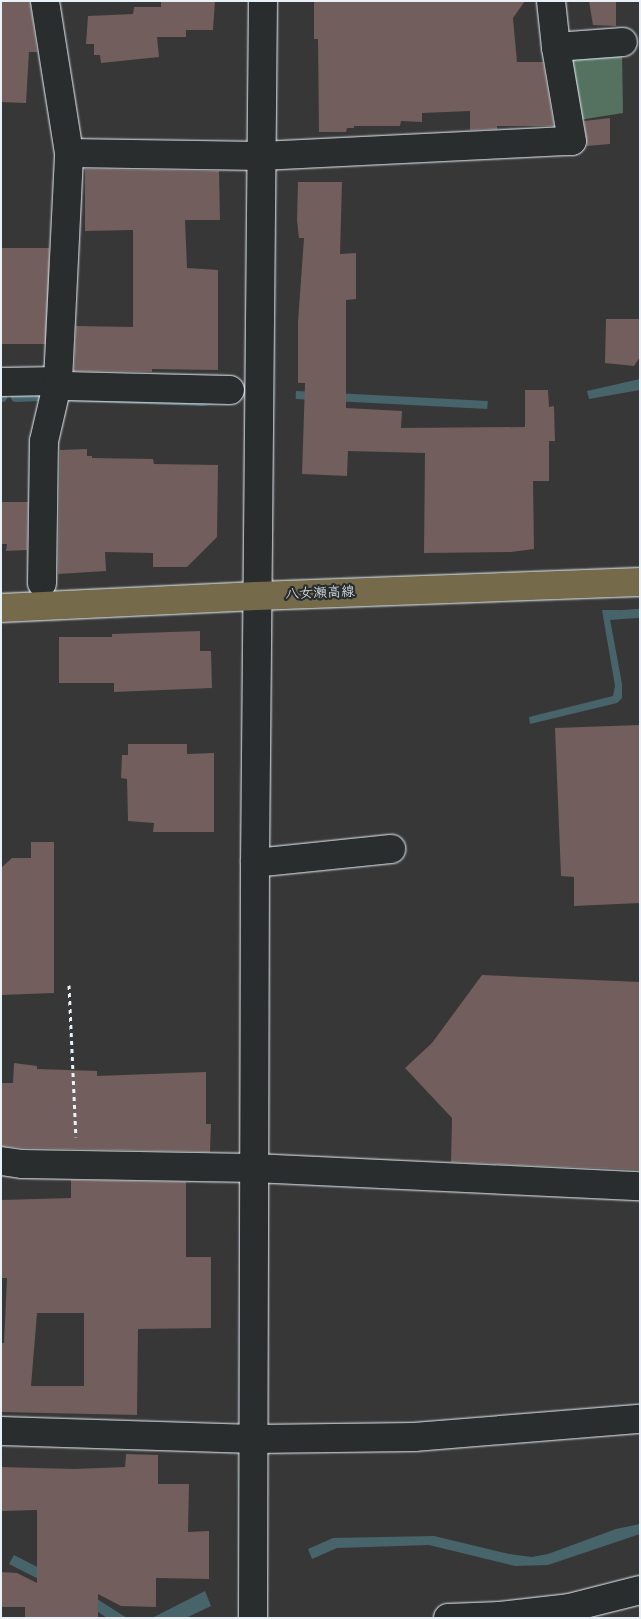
<!DOCTYPE html>
<meta charset="utf-8">
<style>
body{margin:0}
#map{position:relative;width:641px;height:1619px;overflow:hidden;background:#383737;font-family:Pangolin,"Klee One",sans-serif}
div>[style]{position:absolute}
.green>*{inset:0;background:#557160}
.water>*{inset:0;background:#47646b;transform-origin:0 0}
.stream>*{height:9px;margin:-4.5px;padding:0 4.5px;transform-origin:4.5px;border-radius:4.5px;background:#47646b}
.building>*{inset:0;background:#715e5d;transform-origin:0 0}
.path>*{height:3px;margin-top:-1.5px;transform-origin:0;background:repeating-linear-gradient(90deg,#e8f1f8 0 4px,transparent 0 8px)}
.roads{filter:drop-shadow(0 0 1px #e8f1f8) drop-shadow(0 0 1px #e8f1f8)}
.minor>*{height:28px;margin:-14px;padding:0 14px;transform-origin:14px;border-radius:14px;background:#2a2d2e}
.major>*{height:28px;margin:-14px;padding:0 14px;transform-origin:14px;border-radius:14px;background:#756b4b}
span{translate:-50% -50%;white-space:nowrap;text-align:center;line-height:1.15;-webkit-text-stroke:4.5px #2a2d2e;paint-order:stroke}
.street-label{font-size:14px;color:#e8f1f8}
.frame{position:absolute;inset:0;border:2px solid #e8f1f8;pointer-events:none}
</style>
<div id="map">
<div class="green">
<div style="clip-path:polygon(561px 53px,622px 53px,623px 113px,573px 121px)"></div>
</div>
<div class="water">
<div style="clip-path:polygon(640px 379px,640px 390px,589px 399px,587px 391px)"></div>
<div style="left:296px;top:391px;width:192px;height:8px;rotate:3deg"></div>
<div style="clip-path:polygon(65px 394px,215px 397px,215px 404px,202px 406px,64px 401px)"></div>
<div style="clip-path:polygon(602px 610px,620px 610px,619px 619px,610px 619px,622px 684px,622px 698px,617px 703px,530px 724px,529px 717px,613px 696px,615px 686px)"></div>
<div style="clip-path:polygon(640px 1524px,640px 1534px,548px 1565px,515px 1566px,429px 1545px,337px 1548px,312px 1559px,308px 1549px,333px 1538px,434px 1536px,509px 1554px,532px 1557px,548px 1554px,616px 1529px)"></div>
<div style="clip-path:polygon(14px 1555px,86px 1592px,127px 1618px,107px 1618px,82px 1601px,9px 1564px)"></div>
<div style="clip-path:polygon(205px 1591px,211px 1606px,186px 1618px,152px 1618px)"></div>
</div>
<div class="stream">
<div style="left:1px;top:397px;width:1px"></div>
<div style="left:15px;top:397px;width:33px;rotate:-2deg"></div>
<div style="left:608px;top:615px;width:32px;rotate:-4deg"></div>
</div>
<div class="building">
<div style="clip-path:polygon(2px 1px,30px 1px,37px 52px,29px 52px,26px 103px,1px 102px)"></div>
<div style="clip-path:polygon(161px 1px,215px 1px,213px 30px,186px 30px,186px 37px,157px 37px,159px 57px,101px 63px,100px 55px,94px 55px,94px 44px,86px 44px,88px 16px,133px 14px,134px 7px,161px 7px)"></div>
<div style="clip-path:polygon(314px 1px,525px 1px,513px 18px,517px 62px,543px 62px,554px 126px,497px 126px,497px 129px,470px 130px,470px 111px,422px 113px,422px 122px,401px 121px,400px 126px,354px 126px,354px 128px,347px 128px,346px 132px,319px 132px,318px 39px,314px 39px)"></div>
<div style="clip-path:polygon(589px 1px,616px 1px,616px 26px,593px 25px)"></div>
<div style="clip-path:polygon(610px 118px,610px 144px,587px 146px,584px 121px)"></div>
<div style="clip-path:polygon(85px 169px,219px 171px,220px 220px,185px 220px,187px 268px,218px 270px,218px 370px,152px 369px,152px 372px,74px 371px,76px 326px,133px 327px,133px 230px,85px 231px)"></div>
<div style="clip-path:polygon(298px 182px,342px 182px,340px 254px,356px 253px,356px 299px,346px 300px,346px 408px,402px 411px,401px 428px,525px 427px,525px 390px,548px 390px,549px 407px,554px 406px,555px 441px,549px 441px,549px 481px,533px 481px,534px 549px,511px 552px,424px 553px,425px 453px,348px 451px,347px 476px,302px 474px,305px 383px,298px 383px,298px 322px,304px 238px,299px 238px,297px 220px)"></div>
<div style="left:1px;top:248px;width:48px;height:96px"></div>
<div style="clip-path:polygon(606px 319px,640px 319px,640px 357px,634px 366px,605px 363px)"></div>
<div style="clip-path:polygon(87px 449px,87px 456px,92px 456px,92px 458px,153px 459px,154px 464px,218px 465px,217px 537px,187px 567px,153px 567px,153px 553px,105px 552px,106px 571px,58px 574px,60px 450px)"></div>
<div style="clip-path:polygon(1px 502px,28px 502px,27px 550px,6px 551px,7px 544px,1px 544px)"></div>
<div style="clip-path:polygon(200px 631px,200px 651px,211px 651px,212px 688px,114px 692px,114px 683px,59px 683px,59px 637px,112px 637px,112px 634px)"></div>
<div style="clip-path:polygon(640px 725px,640px 903px,574px 906px,574px 877px,561px 876px,555px 728px)"></div>
<div style="clip-path:polygon(128px 744px,187px 744px,187px 754px,214px 753px,214px 832px,153px 832px,154px 823px,128px 821px,127px 779px,121px 778px,122px 755px,128px 755px)"></div>
<div style="clip-path:polygon(31px 842px,54px 842px,54px 993px,1px 995px,1px 868px,12px 858px,31px 858px)"></div>
<div style="clip-path:polygon(482px 975px,640px 982px,640px 1170px,451px 1162px,452px 1118px,405px 1068px,432px 1043px)"></div>
<div style="clip-path:polygon(14px 1063px,37px 1066px,37px 1069px,97px 1071px,97px 1076px,206px 1072px,206px 1124px,211px 1124px,210px 1152px,24px 1148px,1px 1146px,2px 1083px,13px 1083px)"></div>
<div style="clip-path:polygon(evenodd,71px 1180px,186px 1182px,186px 1257px,211px 1257px,211px 1328px,138px 1329px,137px 1415px,1px 1412px,1px 1343px,4px 1343px,7px 1278px,1px 1278px,1px 1200px,71px 1198px,71px 1180px,37px 1313px,84px 1313px,84px 1386px,31px 1386px,37px 1313px)"></div>
<div style="clip-path:polygon(126px 1454px,158px 1455px,158px 1484px,189px 1484px,188px 1532px,209px 1531px,209px 1579px,156px 1578px,156px 1607px,121px 1606px,98px 1594px,98px 1618px,25px 1618px,25px 1607px,1px 1607px,1px 1572px,17px 1573px,37px 1583px,37px 1510px,1px 1511px,1px 1467px,74px 1469px,125px 1467px)"></div>
</div>
<div class="path">
<div style="left:69px;top:985px;width:152px;rotate:87.4deg"></div>
</div>
<div class="roads">
<div class="minor">
<div style="left:556px;top:47px;width:67px;rotate:-4.3deg"></div>
<div style="left:69px;top:153px;width:192px;rotate:0.9deg"></div>
<div style="left:261px;top:156px;width:311px;rotate:-2.8deg"></div>
<div style="left:572px;top:141px;width:95px;rotate:-99.7deg"></div>
<div style="left:556px;top:47px;width:46px;rotate:-96.2deg"></div>
<div style="left:1px;top:382px;width:57px;rotate:-1deg"></div>
<div style="left:58px;top:381px;width:9px;rotate:36deg"></div>
<div style="left:65px;top:386px;width:165px;rotate:1.4deg"></div>
<div style="left:42px;top:583px;width:142px;rotate:-89.2deg"></div>
<div style="left:44px;top:441px;width:62px;rotate:-76.9deg"></div>
<div style="left:58px;top:381px;width:228px;rotate:-87.2deg"></div>
<div style="left:69px;top:153px;width:154px;rotate:-99deg"></div>
<div style="left:255px;top:863px;width:137px;rotate:-5.9deg"></div>
<div style="left:1px;top:1161px;width:22px;rotate:8deg"></div>
<div style="left:23px;top:1164px;width:231px;rotate:1deg"></div>
<div style="left:254px;top:1168px;width:386px;rotate:2.7deg"></div>
<div style="left:1px;top:1431px;width:253px;rotate:1.8deg"></div>
<div style="left:254px;top:1439px;width:160px;rotate:-0.7deg"></div>
<div style="left:414px;top:1437px;width:227px;rotate:-4.6deg"></div>
<div style="left:253px;top:1618px;width:755px;rotate:-89.85deg"></div>
<div style="left:255px;top:863px;width:862px;rotate:-89.47deg"></div>
<div style="left:448px;top:1618px;width:52px;rotate:-2.2deg"></div>
<div style="left:500px;top:1616px;width:69px;rotate:-6.6deg"></div>
<div style="left:569px;top:1608px;width:73px;rotate:-14.2deg"></div>
</div>
<div class="major">
<div style="left:1px;top:608px;width:256px;rotate:-2.7deg"></div>
<div style="left:257px;top:596px;width:383px;rotate:-2.1deg"></div>
</div>
</div>
<div class="street-label">
<span style="left:320px;top:593px;rotate:-2deg">八女瀬高線</span>
</div>
<div class="frame"></div>
</div>
